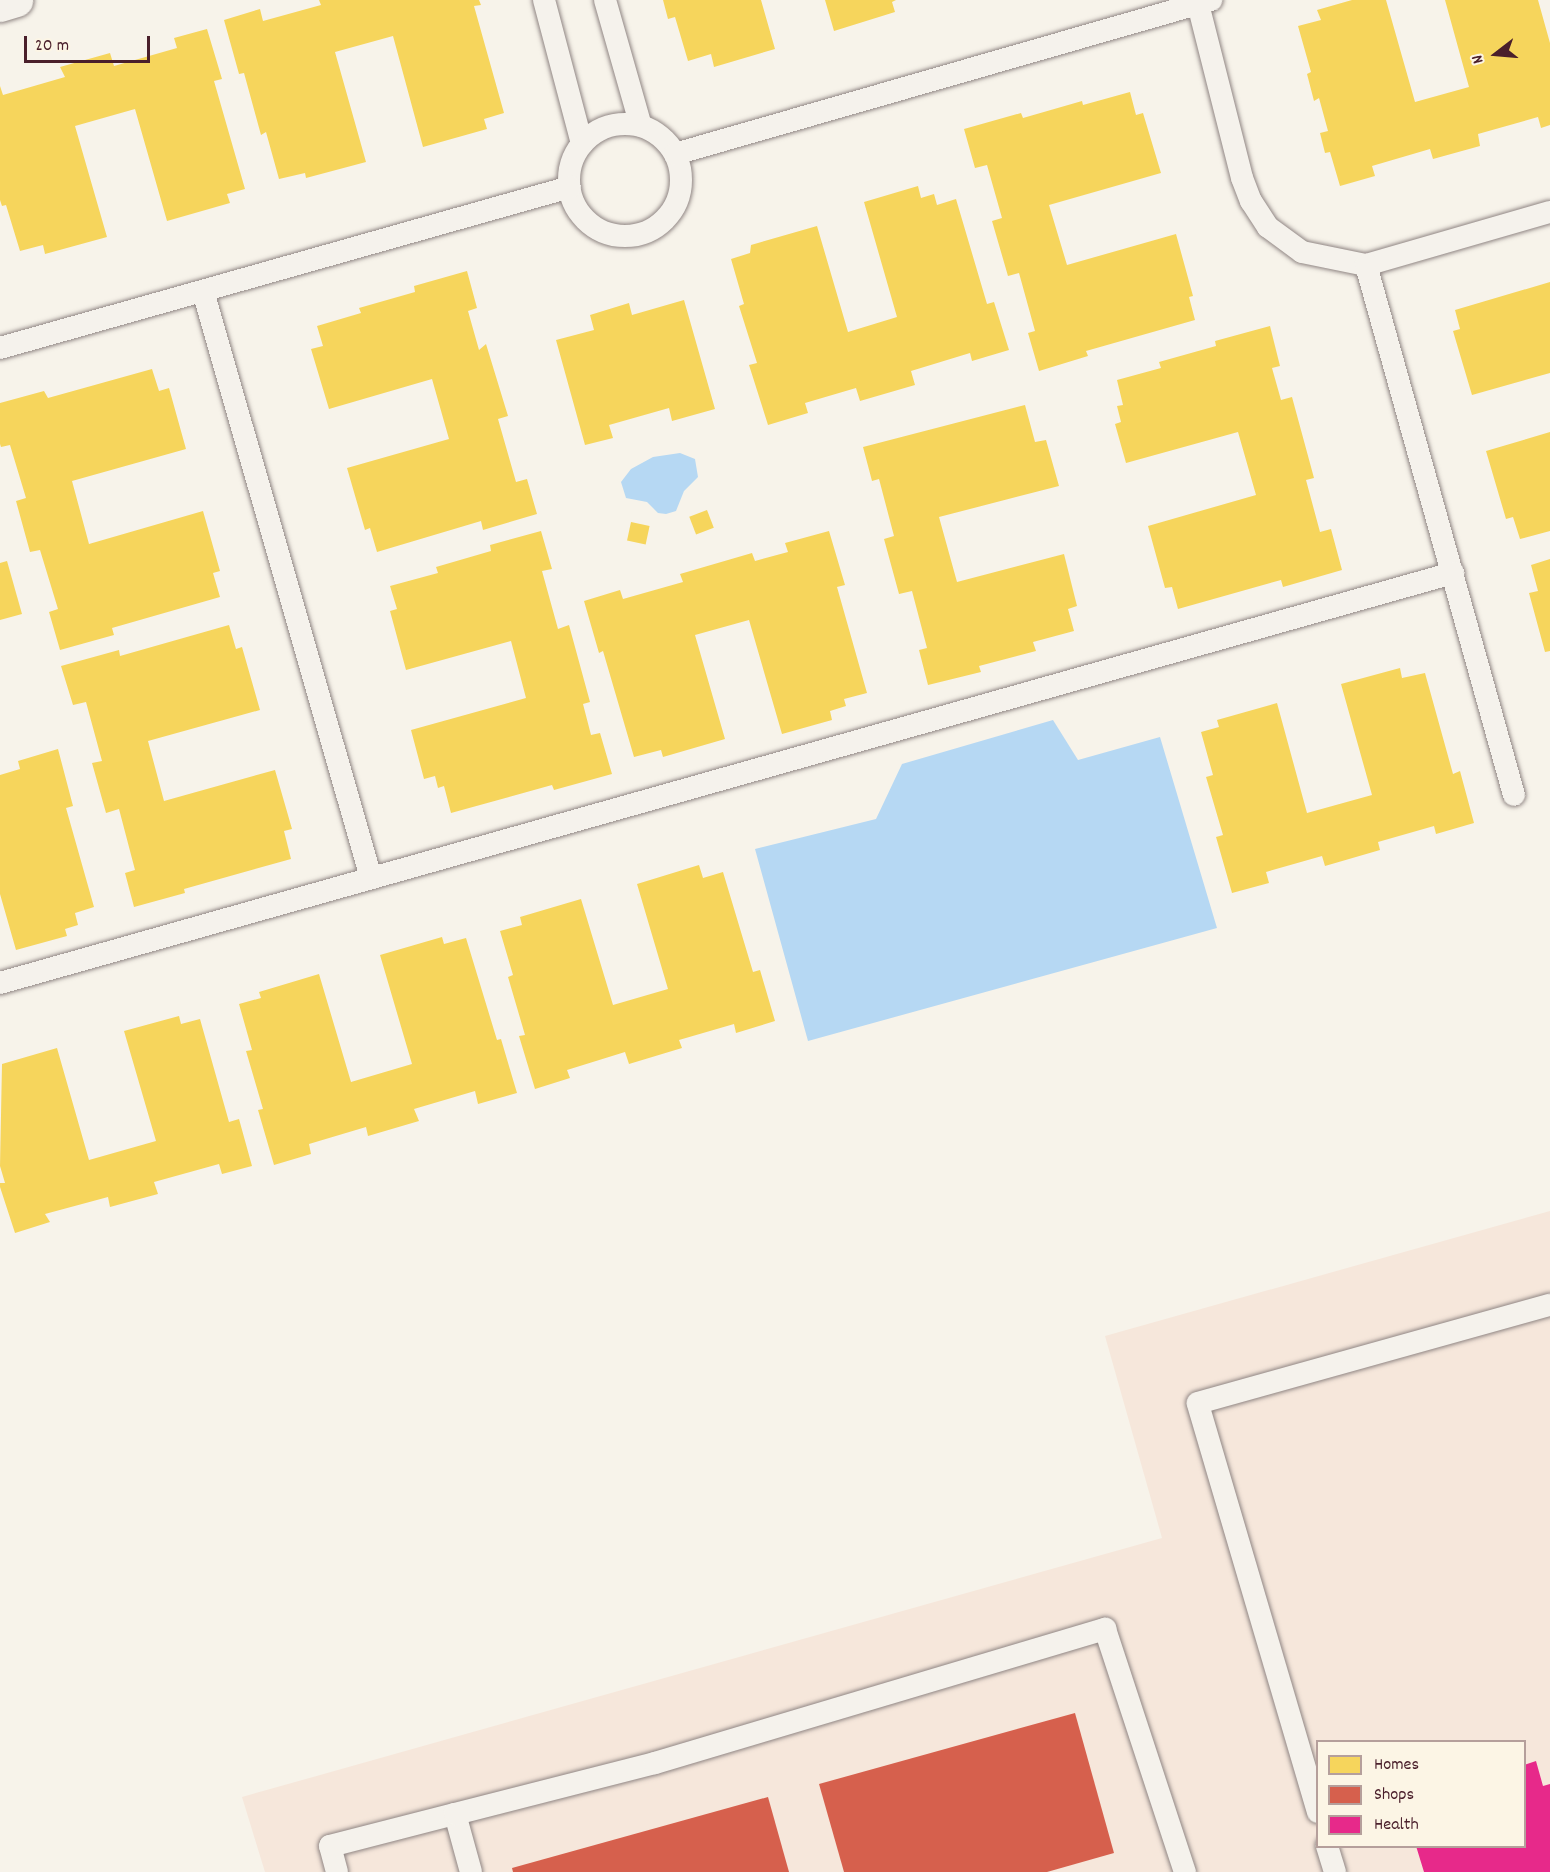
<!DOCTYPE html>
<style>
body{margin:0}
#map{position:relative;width:1550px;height:1872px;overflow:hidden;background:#f7f3ea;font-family:Dekko,sans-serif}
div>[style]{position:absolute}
.built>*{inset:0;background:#f6e7db}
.water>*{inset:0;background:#b6d8f3}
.homes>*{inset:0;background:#f6d55c;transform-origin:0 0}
.shops>*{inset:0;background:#d6604d}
.health>*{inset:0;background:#e7298a}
.roads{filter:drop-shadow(0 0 2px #908684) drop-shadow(0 0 2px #908684)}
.service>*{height:22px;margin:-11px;padding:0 11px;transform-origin:11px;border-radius:11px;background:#f5f2ec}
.service>.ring{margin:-11px;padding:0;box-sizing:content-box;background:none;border:22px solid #f5f2ec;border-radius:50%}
.minor>*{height:33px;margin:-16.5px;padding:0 16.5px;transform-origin:16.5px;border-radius:16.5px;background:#f5f2ec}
span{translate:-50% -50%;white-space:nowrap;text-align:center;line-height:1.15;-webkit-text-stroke:6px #fcf5e5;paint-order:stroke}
.legend{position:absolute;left:1316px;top:1740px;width:210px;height:108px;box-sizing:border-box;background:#fcf5e5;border:2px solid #b59f9b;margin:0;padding:8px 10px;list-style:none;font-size:18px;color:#4a1f2b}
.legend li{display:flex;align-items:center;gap:12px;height:30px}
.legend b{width:30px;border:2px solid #b59f9b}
.north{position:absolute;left:1466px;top:24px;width:60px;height:60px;-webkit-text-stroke:4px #fcf5e5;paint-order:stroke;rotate:254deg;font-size:16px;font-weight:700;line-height:24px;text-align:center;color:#4a1f2b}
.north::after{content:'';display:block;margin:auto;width:21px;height:27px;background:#4a1f2b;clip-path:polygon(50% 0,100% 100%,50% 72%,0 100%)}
.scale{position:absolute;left:24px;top:36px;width:126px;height:27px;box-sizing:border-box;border:3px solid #4a1f2b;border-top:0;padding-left:8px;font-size:18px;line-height:21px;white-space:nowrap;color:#4a1f2b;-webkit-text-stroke:4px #fcf5e5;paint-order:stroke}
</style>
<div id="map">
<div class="built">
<div style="clip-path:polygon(evenodd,1550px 1211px,1550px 1872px,265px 1872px,242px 1797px,1162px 1538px,1105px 1336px,1550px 1211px,1318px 1742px,1524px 1742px,1524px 1846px,1318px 1846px,1318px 1742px)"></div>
</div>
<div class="water">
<div style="clip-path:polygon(680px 453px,695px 459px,698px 477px,684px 491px,676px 511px,666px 514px,658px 513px,647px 502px,626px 498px,621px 482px,631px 469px,653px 457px)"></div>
<div style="clip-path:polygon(1053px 720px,1078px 760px,1160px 737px,1217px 928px,808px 1041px,755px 849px,876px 819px,902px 764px)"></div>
</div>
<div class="homes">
<div style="clip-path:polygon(319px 0,479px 0,481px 5px,474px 6px,504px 113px,484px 119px,487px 129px,423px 147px,393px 36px,335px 52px,366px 162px,306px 178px,305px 173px,279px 179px,266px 132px,261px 135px,244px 73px,239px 74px,224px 20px,260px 9px,263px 21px,321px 5px)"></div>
<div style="clip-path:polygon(663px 0,761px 0,775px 49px,714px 67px,711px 54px,688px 61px,675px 17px,668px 19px)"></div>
<div style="clip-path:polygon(825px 0,896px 0,892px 2px,895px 12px,834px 31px)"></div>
<div style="clip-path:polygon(1352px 0,1386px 0,1415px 102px,1469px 87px,1445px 0,1538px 0,1550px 43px,1550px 125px,1541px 128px,1538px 117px,1478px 134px,1480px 146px,1433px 159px,1430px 149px,1372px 166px,1375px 176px,1340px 186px,1330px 152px,1325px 153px,1320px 133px,1328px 131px,1319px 98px,1314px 101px,1307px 74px,1311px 72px,1298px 26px,1321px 20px,1317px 10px)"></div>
<div style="clip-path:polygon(207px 29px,222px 79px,214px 81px,245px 189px,227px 194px,230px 203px,167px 221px,135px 109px,75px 126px,107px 237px,45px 254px,43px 245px,20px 251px,6px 205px,2px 206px,0 200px,0 86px,3px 95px,65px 77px,60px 67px,110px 53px,114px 66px,177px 48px,174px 38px)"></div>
<div style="clip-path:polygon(1130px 92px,1136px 115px,1143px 113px,1161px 173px,1049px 205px,1067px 265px,1176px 234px,1193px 296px,1189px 297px,1195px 320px,1086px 351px,1088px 356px,1039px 371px,1028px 333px,1035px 331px,1019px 273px,1008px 276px,992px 221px,1002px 218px,987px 165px,975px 168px,964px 129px,1021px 113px,1023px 118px,1082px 101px,1083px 105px)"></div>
<div style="clip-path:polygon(918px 186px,921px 198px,934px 194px,937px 205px,956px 199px,987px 304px,994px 302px,1009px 350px,972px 361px,970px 353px,911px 371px,915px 385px,860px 401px,856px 388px,805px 403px,808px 413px,768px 425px,749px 365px,757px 363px,739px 306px,744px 304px,731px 259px,750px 253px,751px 245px,817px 226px,848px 332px,897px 317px,864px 202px)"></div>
<div style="clip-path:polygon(467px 271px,477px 308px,468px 311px,479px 350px,486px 344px,508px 416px,498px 419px,516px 482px,527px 479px,537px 514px,483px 530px,481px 521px,377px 552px,370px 528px,365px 530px,347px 468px,449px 439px,432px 379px,329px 409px,311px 349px,323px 346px,317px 326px,361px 313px,359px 308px,415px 292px,414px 286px)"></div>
<div style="clip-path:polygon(1550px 282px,1550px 373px,1472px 395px,1453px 331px,1460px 329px,1455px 310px)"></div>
<div style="clip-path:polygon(684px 300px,715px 409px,672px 421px,669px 408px,609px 425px,613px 438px,585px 445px,556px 340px,594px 330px,590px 315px,629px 303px,632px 315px)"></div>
<div style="clip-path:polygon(1270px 326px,1280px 366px,1272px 368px,1281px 400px,1292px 397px,1314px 478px,1306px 480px,1320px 532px,1331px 529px,1342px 570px,1283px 587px,1281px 580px,1178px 609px,1172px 587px,1165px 588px,1148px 526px,1256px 495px,1238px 432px,1126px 463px,1115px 424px,1121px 422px,1117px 406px,1123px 405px,1117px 380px,1161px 368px,1159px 362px,1216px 346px,1215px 341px)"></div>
<div style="clip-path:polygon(152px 369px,159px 391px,169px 388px,186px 449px,72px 481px,89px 544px,203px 511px,220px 571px,213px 573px,220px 597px,112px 628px,114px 635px,60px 650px,49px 612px,58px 609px,40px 550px,30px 552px,16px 501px,26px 498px,10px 445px,1px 447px,0 444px,0 403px,44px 391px,48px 398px)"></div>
<div style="clip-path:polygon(1025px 405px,1035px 442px,1046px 440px,1059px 486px,939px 517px,957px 582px,1064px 554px,1077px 606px,1068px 609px,1074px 631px,1033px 642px,1036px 651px,979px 666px,981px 672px,928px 685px,919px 650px,927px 648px,912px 591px,899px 594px,884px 539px,894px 536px,879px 479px,872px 481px,863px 447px)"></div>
<div style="clip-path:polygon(1550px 432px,1550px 531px,1520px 539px,1513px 517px,1506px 519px,1486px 451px)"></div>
<div style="left:707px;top:510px;width:19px;height:19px;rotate:69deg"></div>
<div style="left:631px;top:522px;width:19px;height:19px;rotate:12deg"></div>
<div style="clip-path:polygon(541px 531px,552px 569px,542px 571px,558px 629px,569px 625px,590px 702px,583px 704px,591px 735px,600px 733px,612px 774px,554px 790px,552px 785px,451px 813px,444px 786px,438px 788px,435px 776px,424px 779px,411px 730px,526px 698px,511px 641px,406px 670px,390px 611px,397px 609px,390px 586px,438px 573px,436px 567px,491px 551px,490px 545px)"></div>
<div style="clip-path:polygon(829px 531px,845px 585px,837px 587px,867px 693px,844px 699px,846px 706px,830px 711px,832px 720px,782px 734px,749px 620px,695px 635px,725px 739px,663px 757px,661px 750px,634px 757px,603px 651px,599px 653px,584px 601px,620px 590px,623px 599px,683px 582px,680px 574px,752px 553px,755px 561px,788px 552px,785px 543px)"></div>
<div style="clip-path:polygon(1550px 559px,1550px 651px,1545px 652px,1529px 593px,1538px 591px,1531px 565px)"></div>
<div style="clip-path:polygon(7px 561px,22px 614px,0 620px,0 563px)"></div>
<div style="clip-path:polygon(229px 625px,236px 649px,242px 647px,260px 710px,148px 741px,164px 801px,275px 770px,292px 829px,284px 831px,291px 859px,184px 889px,185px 893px,134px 907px,125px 873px,135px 870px,119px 809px,106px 813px,92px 763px,102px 761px,86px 702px,73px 705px,61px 666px,119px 650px,120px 656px)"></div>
<div style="clip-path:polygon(1400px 668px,1402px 678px,1425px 673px,1453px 774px,1460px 771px,1474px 823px,1436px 834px,1434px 826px,1378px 842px,1380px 850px,1325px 866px,1322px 856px,1266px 872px,1269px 883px,1232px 893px,1216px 837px,1223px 835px,1206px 777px,1213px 775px,1201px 732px,1219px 727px,1217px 720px,1277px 703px,1307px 813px,1372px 795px,1341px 684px)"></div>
<div style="clip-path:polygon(58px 749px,73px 806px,66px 808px,94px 907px,75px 913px,78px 925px,65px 929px,67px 936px,16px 950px,0 894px,0 775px,20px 769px,18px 761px)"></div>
<div style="clip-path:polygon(699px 865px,703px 878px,723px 872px,753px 972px,760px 970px,775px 1021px,736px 1033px,734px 1024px,679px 1040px,682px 1048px,629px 1064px,625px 1052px,567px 1070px,570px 1078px,535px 1089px,519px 1036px,525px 1035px,508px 977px,513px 975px,500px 931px,522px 925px,520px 917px,581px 899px,613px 1005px,668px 989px,637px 884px)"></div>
<div style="clip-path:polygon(442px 937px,444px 944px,466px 938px,497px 1040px,501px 1039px,517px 1093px,478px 1104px,475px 1091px,414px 1109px,419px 1121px,368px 1136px,366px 1127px,309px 1144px,311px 1154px,274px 1165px,258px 1110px,263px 1109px,246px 1051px,252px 1050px,239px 1004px,261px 998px,259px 992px,319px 974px,351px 1082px,412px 1064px,380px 955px)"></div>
<div style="clip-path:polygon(179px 1016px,181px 1024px,200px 1019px,229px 1122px,239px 1119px,252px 1166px,222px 1174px,219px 1164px,154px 1182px,158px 1194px,110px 1207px,108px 1197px,45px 1214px,50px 1222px,15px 1233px,0 1187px,0 1183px,5px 1183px,0 1166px,2px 1064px,57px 1048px,89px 1160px,156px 1141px,124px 1031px)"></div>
</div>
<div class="shops">
<div style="clip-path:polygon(1075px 1713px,1114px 1853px,1047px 1872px,844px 1872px,819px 1784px)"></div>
<div style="clip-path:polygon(768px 1797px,789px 1872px,513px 1872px,512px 1868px)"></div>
</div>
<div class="health">
<div style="clip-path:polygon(1536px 1761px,1543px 1786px,1550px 1784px,1550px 1872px,1424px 1872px,1416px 1846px,1524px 1846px,1524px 1765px)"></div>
</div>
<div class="roads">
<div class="service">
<div style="left:544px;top:0;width:149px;rotate:75.2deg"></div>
<div style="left:605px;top:0;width:131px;rotate:74.1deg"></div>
<div style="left:1198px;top:4px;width:179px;rotate:75.8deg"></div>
<div style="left:1242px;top:178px;width:25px;rotate:69deg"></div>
<div style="left:1251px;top:201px;width:31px;rotate:57deg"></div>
<div style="left:1268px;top:227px;width:42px;rotate:36.3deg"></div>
<div style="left:1302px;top:252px;width:65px;rotate:11.5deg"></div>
<div style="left:1366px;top:265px;width:191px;rotate:-16.1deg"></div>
<div class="ring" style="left:569px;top:124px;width:90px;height:90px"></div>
<div style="left:675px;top:154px;width:558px;rotate:-16.03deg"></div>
<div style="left:1366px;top:265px;width:550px;rotate:74.4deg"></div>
<div style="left:203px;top:291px;width:611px;rotate:74.03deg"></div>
<div style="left:0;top:348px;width:592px;rotate:-15.77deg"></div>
<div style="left:0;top:983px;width:1510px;rotate:-15.76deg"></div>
<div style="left:1318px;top:1812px;width:426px;rotate:-106.4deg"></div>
<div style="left:1198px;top:1403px;width:365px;rotate:-15.6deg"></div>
<div style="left:1327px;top:1846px;width:27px;rotate:73deg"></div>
<div style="left:337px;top:1872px;width:27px;rotate:-105deg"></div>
<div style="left:330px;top:1846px;width:129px;rotate:-14.4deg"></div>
<div style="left:471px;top:1872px;width:60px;rotate:-105.4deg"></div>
<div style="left:455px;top:1814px;width:206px;rotate:-14.3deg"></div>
<div style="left:655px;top:1763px;width:470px;rotate:-16.6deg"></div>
<div style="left:1105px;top:1629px;width:256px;rotate:71.8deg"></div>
</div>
<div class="minor">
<div style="left:0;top:5px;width:17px;rotate:-17deg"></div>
</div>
</div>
<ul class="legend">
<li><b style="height:16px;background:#f6d55c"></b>Homes</li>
<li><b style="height:16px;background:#d6604d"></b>Shops</li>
<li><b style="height:16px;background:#e7298a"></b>Health</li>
</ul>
<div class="north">N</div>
<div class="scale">20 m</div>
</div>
